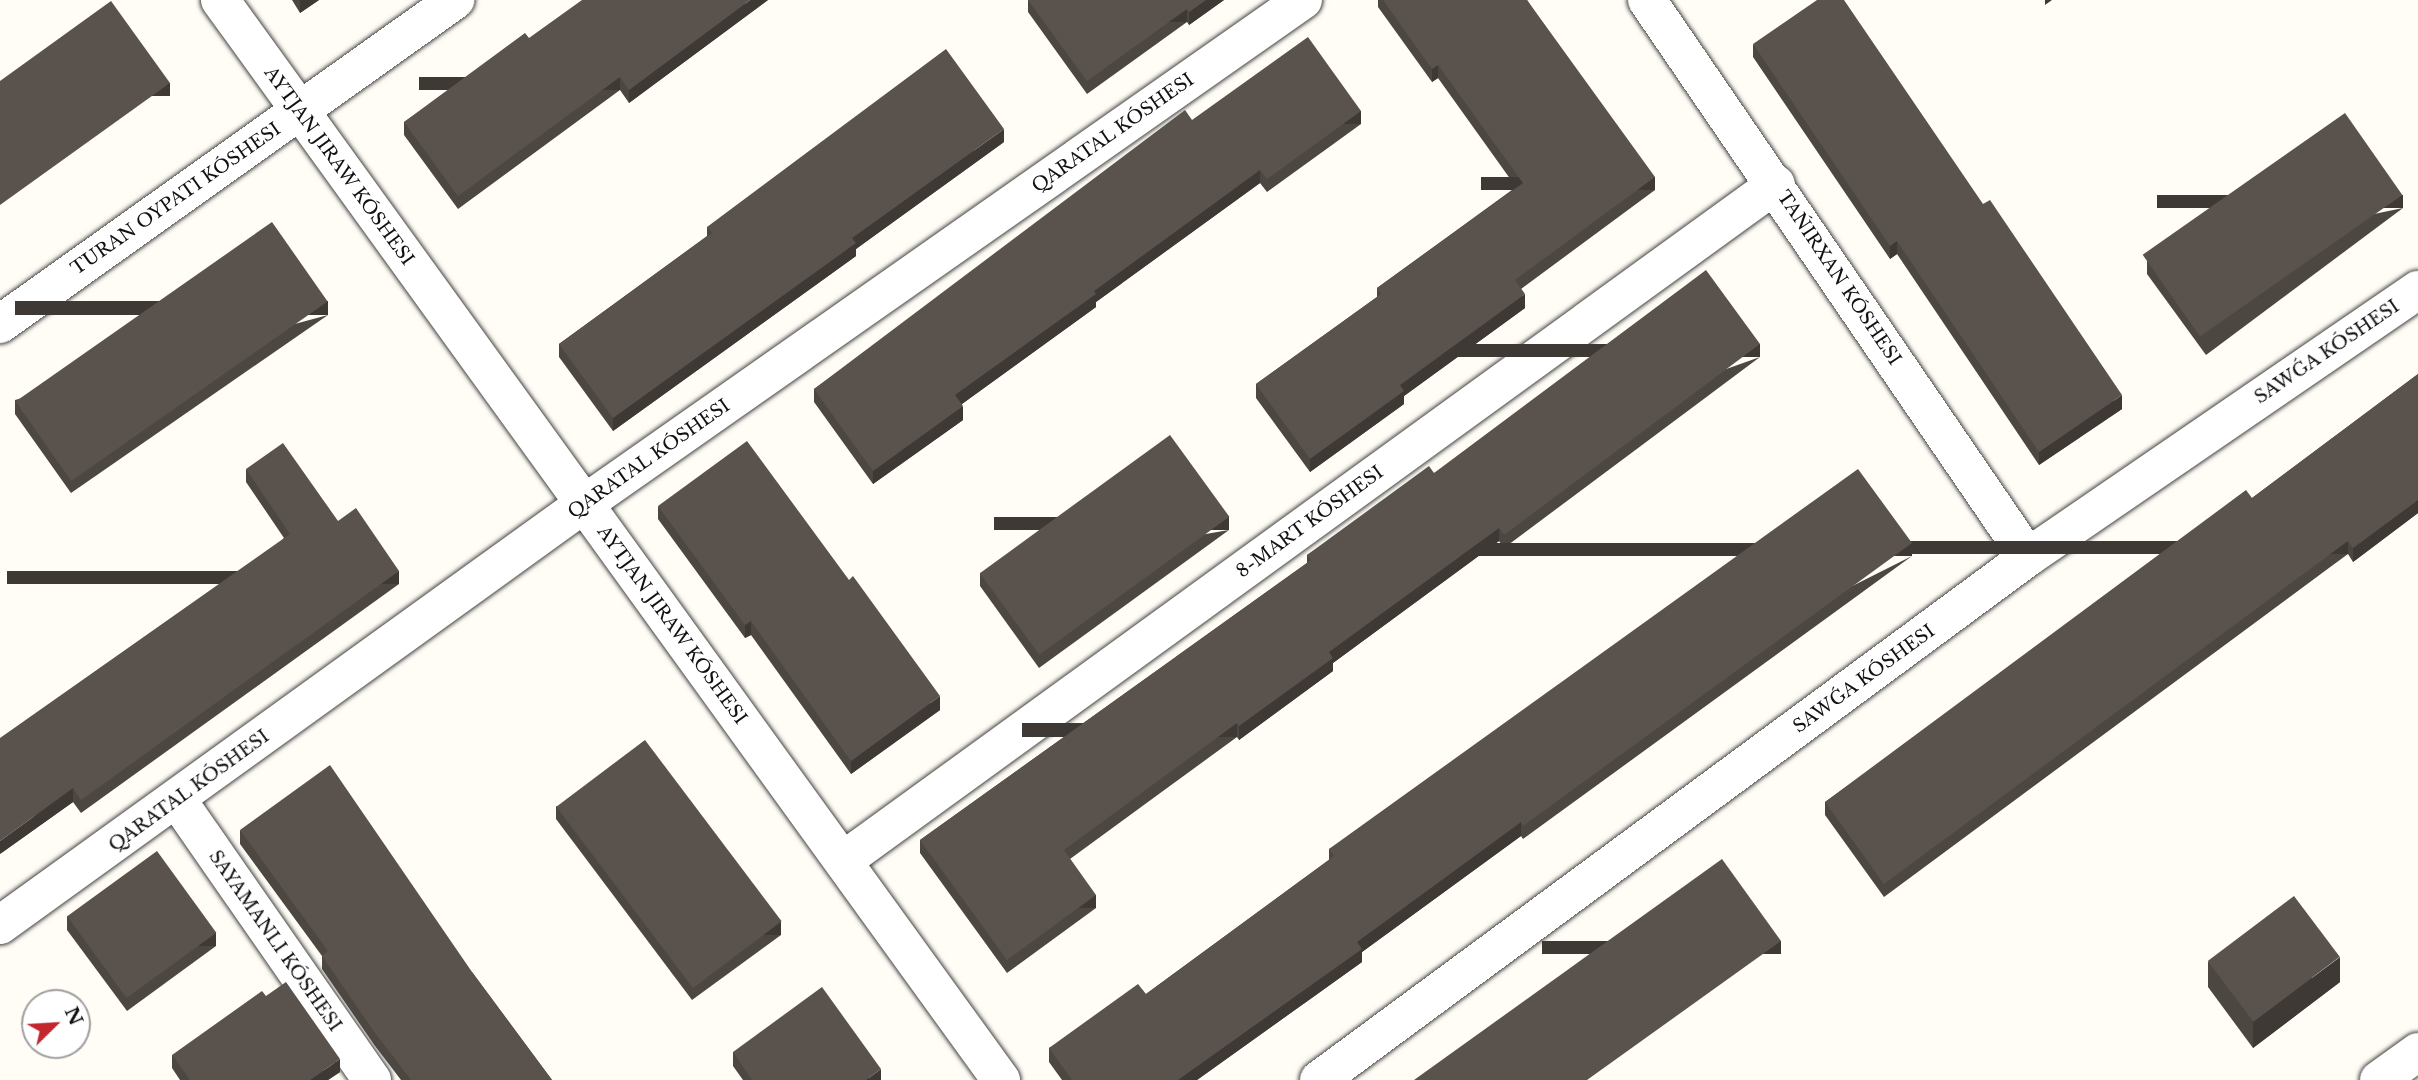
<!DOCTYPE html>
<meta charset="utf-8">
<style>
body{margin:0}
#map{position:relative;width:2418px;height:1080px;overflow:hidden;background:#fffdf5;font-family:"Libre Baskerville",serif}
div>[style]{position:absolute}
.roads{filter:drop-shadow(0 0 2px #444) drop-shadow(0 0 2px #444)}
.street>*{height:38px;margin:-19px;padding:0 19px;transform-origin:19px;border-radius:19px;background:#fff}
.wall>*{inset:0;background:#4d4742}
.shaded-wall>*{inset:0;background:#3f3936;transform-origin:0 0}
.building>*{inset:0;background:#5a524d;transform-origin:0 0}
span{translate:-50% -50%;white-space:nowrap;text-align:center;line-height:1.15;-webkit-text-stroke:7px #fff;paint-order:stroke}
.street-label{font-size:18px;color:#111}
.north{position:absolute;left:21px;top:989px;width:70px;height:70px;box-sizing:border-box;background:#fff;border:2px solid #a0a0a0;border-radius:50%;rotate:66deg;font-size:19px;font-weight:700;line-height:28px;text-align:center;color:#111}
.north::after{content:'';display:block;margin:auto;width:24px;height:32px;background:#c4262e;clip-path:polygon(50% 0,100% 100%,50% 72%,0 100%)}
</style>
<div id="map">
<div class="roads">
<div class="street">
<div style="left:220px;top:0;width:1333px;rotate:54.13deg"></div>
<div style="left:1647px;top:0;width:675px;rotate:55.63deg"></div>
<div style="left:0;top:324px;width:559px;rotate:-35.45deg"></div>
<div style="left:178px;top:801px;width:340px;rotate:55.2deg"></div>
<div style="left:844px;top:860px;width:1151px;rotate:-35.95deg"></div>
<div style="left:0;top:925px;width:720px;rotate:-35.79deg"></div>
<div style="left:584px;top:504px;width:878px;rotate:-35.03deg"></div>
<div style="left:1319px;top:1080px;width:881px;rotate:-36.41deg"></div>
<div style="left:2028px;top:557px;width:473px;rotate:-34.4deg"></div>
<div style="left:2379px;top:1080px;width:48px;rotate:-35.7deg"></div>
</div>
</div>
<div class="wall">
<div style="clip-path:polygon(292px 0,319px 0,300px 13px)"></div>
<div style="clip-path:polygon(768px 0,629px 103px,620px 90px,458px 209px,404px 135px,404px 122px,529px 38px)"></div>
<div style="clip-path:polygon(1028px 0,1224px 0,1189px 25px,1187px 22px,1087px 94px,1028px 12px)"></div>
<div style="clip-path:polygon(1378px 0,1527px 0,1655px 190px,1521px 289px,1525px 308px,1404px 396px,1404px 404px,1310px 472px,1256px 398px,1256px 384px,1377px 297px,1377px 288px,1516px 187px,1438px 78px,1432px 82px,1378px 7px)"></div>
<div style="clip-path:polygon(1753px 44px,2122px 409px,2039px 465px,1897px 254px,1890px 259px,1753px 57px)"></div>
<div style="clip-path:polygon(1192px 120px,1361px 124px,1267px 192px,1260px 183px,1096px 302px,1096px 307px,962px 404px,963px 420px,873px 484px,814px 402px,814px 389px)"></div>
<div style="clip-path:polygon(1004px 142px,856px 249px,856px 256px,613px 431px,559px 357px,559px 344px,707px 236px,707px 227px)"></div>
<div style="clip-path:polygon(2403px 208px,2206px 355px,2147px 274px,2147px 261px)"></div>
<div style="clip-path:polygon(328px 315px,71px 493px,15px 414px,15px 400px)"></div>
<div style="clip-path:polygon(1760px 357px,1504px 548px,1499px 541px,1333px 663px,1333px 671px,1239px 740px,1237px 737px,1070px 859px,1096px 908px,1007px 973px,920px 853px,920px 840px,1307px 563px,1307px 555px,1434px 473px)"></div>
<div style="clip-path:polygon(2418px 374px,2418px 513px,2353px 562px,2348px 554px,1884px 897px,1825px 815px,1825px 802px,2252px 498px)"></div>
<div style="clip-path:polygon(246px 469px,338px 521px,399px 584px,81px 813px,73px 802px,0 854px,284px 538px,246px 482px)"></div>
<div style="clip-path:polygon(658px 506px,940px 710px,851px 774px,751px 635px,745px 638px,658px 519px)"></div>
<div style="clip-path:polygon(1229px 530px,1039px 668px,980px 586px,980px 573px)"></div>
<div style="clip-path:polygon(1912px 556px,1523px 839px,1521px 836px,1362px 952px,1362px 962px,1197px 1080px,1062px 1080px,1049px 1062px,1049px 1048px,1146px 994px,1329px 860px,1329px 849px)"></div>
<div style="clip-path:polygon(556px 806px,781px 935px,692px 1000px,556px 819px)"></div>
<div style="clip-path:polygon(240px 830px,472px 972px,552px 1080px,401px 1080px,375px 1046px,322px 969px,322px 956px,240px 844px)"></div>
<div style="clip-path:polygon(67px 916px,216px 946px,127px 1011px,67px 930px)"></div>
<div style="clip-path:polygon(2208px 962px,2340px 982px,2253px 1048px,2208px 987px)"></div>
<div style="clip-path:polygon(733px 1052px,881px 1080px,743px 1080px,733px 1066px)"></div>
<div style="clip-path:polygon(172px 1055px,340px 1072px,328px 1080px,180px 1080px,172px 1068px)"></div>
</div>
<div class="shaded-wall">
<div style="clip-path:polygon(300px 0,319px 0,300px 13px)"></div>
<div style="clip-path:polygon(750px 0,768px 0,629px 103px,629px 90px)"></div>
<div style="clip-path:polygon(1206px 0,1224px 0,1189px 25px,1189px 12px)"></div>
<div style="clip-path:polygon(2045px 0,2052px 0,2045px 5px)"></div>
<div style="left:1187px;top:9px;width:13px;height:123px;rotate:90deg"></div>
<div style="clip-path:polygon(1438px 65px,1438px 78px,1432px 82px,1432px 69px)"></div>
<div style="left:620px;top:77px;width:13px;height:201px;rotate:90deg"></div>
<div style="left:170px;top:83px;width:13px;height:209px;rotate:90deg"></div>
<div style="left:1361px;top:111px;width:13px;height:116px;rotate:90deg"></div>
<div style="clip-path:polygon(1004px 129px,1004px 142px,856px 249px,856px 256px,613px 431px,613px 418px,852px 238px)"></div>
<div style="clip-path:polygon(1260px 170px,1260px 183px,1096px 302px,1096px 307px,955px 409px,955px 395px,1094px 291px)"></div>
<div style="left:1655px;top:177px;width:13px;height:174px;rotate:90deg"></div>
<div style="left:2403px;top:195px;width:13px;height:246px;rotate:90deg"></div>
<div style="clip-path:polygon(1897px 241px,1897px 254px,1890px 259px,1890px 246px)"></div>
<div style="clip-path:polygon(1525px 294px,1525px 308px,1404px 396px,1404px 404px,1310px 472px,1310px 459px,1400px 385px)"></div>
<div style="left:328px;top:301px;width:14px;height:313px;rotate:90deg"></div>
<div style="left:1760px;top:344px;width:13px;height:319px;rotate:90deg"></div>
<div style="clip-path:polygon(2122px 395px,2122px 409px,2039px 465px,2039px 452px)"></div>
<div style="clip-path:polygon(963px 406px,963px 420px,873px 484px,873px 471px)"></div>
<div style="clip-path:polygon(2418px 500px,2418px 513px,2353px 562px,2353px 548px)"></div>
<div style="left:1229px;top:517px;width:13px;height:235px;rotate:90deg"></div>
<div style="clip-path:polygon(1499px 528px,1499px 541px,1333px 663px,1333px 671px,1239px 740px,1239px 726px,1329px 652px)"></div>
<div style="left:2348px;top:541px;width:13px;height:577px;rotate:90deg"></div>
<div style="left:1912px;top:543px;width:13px;height:481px;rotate:90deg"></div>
<div style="left:399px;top:571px;width:13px;height:392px;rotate:90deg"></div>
<div style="clip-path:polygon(751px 621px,751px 635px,745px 638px,745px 625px)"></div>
<div style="clip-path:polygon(940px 696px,940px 710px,851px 774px,851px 761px)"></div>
<div style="left:1237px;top:723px;width:14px;height:215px;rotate:90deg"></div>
<div style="clip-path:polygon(73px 788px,73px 802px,0 854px,0 841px)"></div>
<div style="clip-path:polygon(1521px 822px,1521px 836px,1362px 952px,1362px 962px,1197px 1080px,1178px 1080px,1357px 942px)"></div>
<div style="left:1096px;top:895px;width:13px;height:110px;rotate:90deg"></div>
<div style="left:781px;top:922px;width:13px;height:110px;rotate:90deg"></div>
<div style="left:216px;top:933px;width:13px;height:110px;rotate:90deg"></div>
<div style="left:1781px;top:941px;width:13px;height:239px;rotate:90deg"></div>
<div style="clip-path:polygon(2340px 957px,2340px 982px,2253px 1048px,2253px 1022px)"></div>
<div style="clip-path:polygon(340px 1059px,340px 1072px,328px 1080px,310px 1080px)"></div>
<div style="clip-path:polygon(881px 1069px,881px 1080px,866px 1080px)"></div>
</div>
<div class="building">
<div style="clip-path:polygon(582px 0,750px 0,629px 90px,620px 77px,458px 196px,404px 122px,525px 33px,529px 38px)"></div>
<div style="clip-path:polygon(1028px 0,1206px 0,1189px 12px,1187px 9px,1087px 81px)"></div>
<div style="clip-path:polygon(1383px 0,1527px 0,1655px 177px,1515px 280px,1525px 294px,1400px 385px,1404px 391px,1310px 459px,1256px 384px,1381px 294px,1377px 288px,1523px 183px,1438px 65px,1432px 69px)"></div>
<div style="clip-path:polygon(1817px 0,1844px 0,1983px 204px,1990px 200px,2122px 395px,2039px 452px,1897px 241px,1890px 246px,1753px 44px)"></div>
<div style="clip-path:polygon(111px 1px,170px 83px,0 205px,0 81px)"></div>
<div style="clip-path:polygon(1308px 37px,1361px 111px,1267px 179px,1260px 170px,1094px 291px,1096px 294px,955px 395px,963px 406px,873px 471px,814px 389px,1185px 110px,1192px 120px)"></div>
<div style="clip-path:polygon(946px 49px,1004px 129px,852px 238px,856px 243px,613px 418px,559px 344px,712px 233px,707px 227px)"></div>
<div style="left:2345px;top:113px;width:100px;height:247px;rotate:55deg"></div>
<div style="left:272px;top:222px;width:97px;height:313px;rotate:55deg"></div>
<div style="clip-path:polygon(1706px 270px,1760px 344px,1504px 535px,1499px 528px,1329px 652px,1333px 658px,1239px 726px,1237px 723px,1064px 850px,1096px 895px,1007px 960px,920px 840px,1311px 560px,1307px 555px,1429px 466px,1434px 473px)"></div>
<div style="clip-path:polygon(2418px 374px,2418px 500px,2353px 548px,2348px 541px,1884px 884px,1825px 802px,2246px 490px,2252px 498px)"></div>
<div style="left:1170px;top:435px;width:101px;height:235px;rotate:54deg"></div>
<div style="clip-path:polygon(747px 441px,849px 580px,853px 576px,940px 696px,851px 761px,751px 621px,745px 625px,658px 506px)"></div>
<div style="clip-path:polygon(283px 443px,338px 521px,356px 508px,399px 571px,81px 800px,73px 788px,0 841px,0 738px,290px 534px,246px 469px)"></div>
<div style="clip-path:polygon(1858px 469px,1912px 543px,1523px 826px,1521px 822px,1357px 942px,1362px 949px,1178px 1080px,1072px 1080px,1049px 1048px,1138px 984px,1146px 994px,1334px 856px,1329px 849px)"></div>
<div style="left:645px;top:740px;width:227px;height:111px;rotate:53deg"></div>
<div style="clip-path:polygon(330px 765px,472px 972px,552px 1080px,411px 1080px,375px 1033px,322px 956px,328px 951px,240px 830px)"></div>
<div style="left:157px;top:851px;width:101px;height:111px;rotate:54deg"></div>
<div style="clip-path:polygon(1722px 859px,1781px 941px,1587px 1080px,1414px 1080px)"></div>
<div style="left:2294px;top:896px;width:76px;height:108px;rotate:53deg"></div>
<div style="clip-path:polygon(286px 982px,340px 1059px,310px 1080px,190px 1080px,172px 1055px,262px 991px,266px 996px)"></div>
<div style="clip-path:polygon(822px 987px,881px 1069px,866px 1080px,752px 1080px,733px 1052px)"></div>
</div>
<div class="street-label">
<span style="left:1113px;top:133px;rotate:-35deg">QARATAL KÓSHESI</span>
<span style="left:339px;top:166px;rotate:54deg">AYTJAN JIRAW KÓSHESI</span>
<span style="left:176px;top:199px;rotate:-35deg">TURAN OYPATI KÓSHESI</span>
<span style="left:1839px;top:278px;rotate:56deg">TAŃIRXAN KÓSHESI</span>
<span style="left:2327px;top:352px;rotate:-34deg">SAWǴA KÓSHESI</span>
<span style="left:649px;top:459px;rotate:-35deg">QARATAL KÓSHESI</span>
<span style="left:1310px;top:522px;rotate:-36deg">8-MART KÓSHESI</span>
<span style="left:672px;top:625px;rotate:54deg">AYTJAN JIRAW KÓSHESI</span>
<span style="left:1864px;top:679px;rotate:-36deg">SAWǴA KÓSHESI</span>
<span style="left:189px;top:791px;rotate:-36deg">QARATAL KÓSHESI</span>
<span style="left:275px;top:941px;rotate:55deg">SAYAMANLI KÓSHESI</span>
</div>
<div class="north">N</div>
</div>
